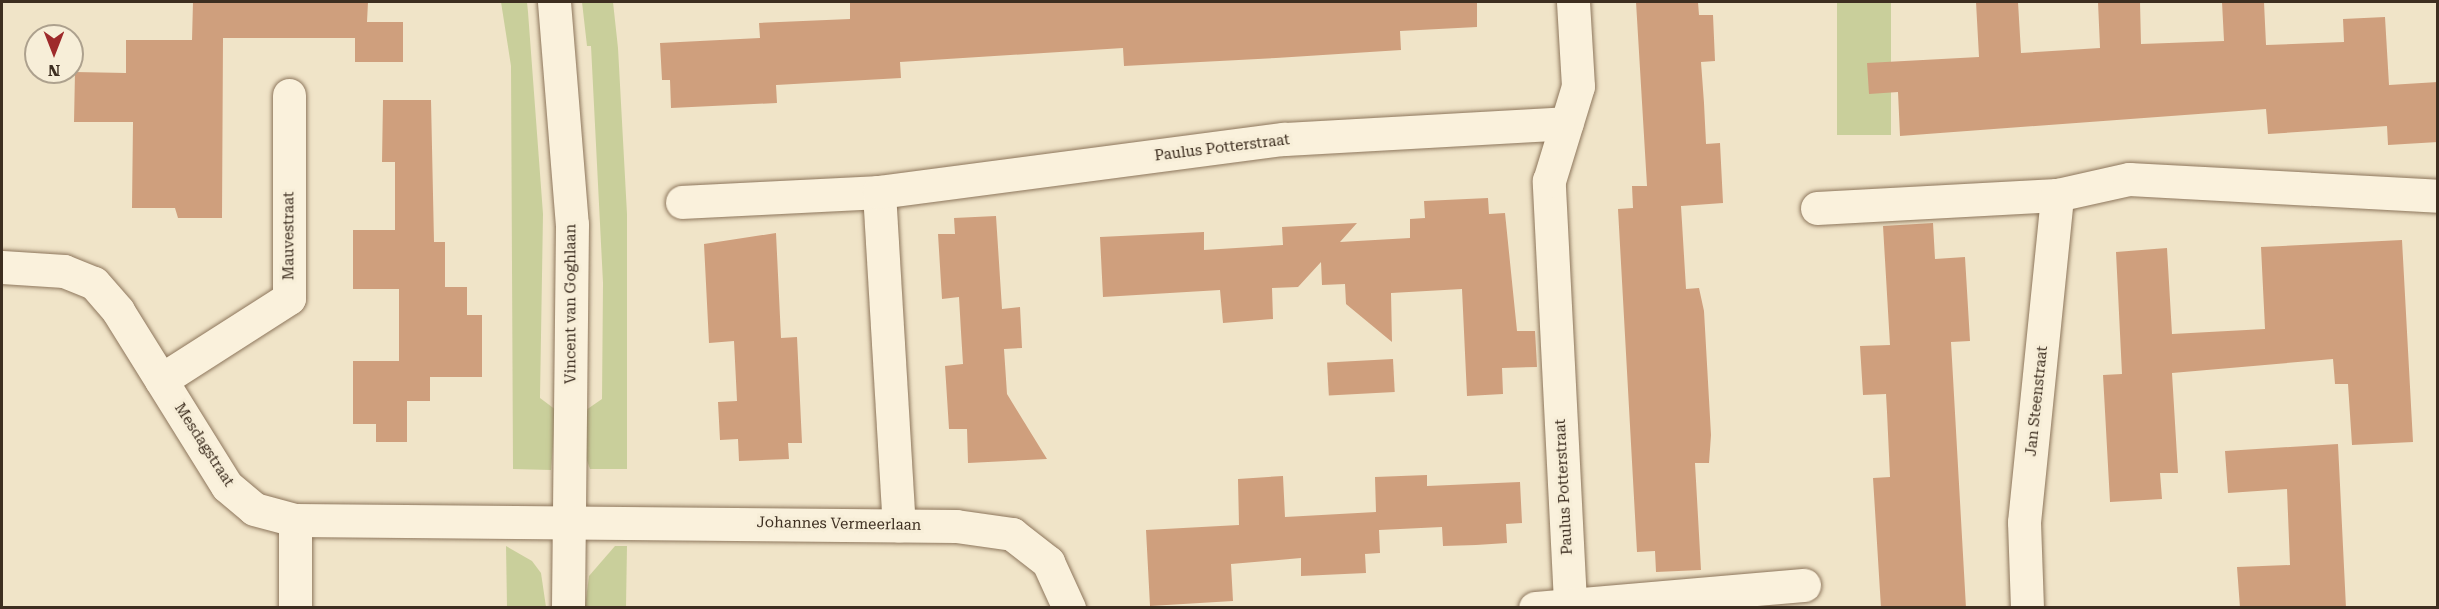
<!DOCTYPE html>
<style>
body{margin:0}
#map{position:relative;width:2439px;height:609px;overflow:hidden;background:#f0e4c8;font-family:"Roboto Serif",serif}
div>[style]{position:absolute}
.green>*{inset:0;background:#c9cf9b;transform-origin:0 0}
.building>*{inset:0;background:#cf9f7d;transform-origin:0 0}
.roads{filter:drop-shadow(0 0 2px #8d765c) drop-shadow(0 0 2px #8d765c)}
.minor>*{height:33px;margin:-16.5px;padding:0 16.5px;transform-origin:16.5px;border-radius:16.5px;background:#faf1dc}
span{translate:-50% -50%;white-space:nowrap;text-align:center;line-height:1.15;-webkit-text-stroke:6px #f7eed8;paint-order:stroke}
.street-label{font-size:15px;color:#3d2e20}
.frame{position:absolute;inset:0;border:3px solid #3d2e20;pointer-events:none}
.north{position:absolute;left:24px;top:24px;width:60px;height:60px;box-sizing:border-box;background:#f7eed8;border:2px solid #ada18e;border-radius:50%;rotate:180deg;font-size:16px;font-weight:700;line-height:24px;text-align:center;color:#3d2e20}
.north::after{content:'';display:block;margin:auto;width:21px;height:27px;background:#9e2a2b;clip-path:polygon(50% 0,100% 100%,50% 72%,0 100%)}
</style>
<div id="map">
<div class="green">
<div style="clip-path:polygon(501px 2px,527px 2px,528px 12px,543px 214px,540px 398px,556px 410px,551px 470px,513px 469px,511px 66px)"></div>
<div style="clip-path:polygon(582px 2px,613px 2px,618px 48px,627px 214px,627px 469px,590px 469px,586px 458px,586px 410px,602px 399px,603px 283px,591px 46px,587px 46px)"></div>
<div style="left:1837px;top:2px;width:54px;height:133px"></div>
<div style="clip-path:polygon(506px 546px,532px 561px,541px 573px,546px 607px,507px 607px)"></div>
<div style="clip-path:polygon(615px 546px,627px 546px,626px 607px,585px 607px,589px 576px)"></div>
</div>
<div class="building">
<div style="clip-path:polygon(193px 2px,368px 2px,367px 22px,403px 22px,403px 62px,355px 62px,355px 38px,223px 38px,222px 218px,178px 218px,175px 208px,132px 208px,133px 122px,74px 122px,75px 72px,126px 73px,126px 40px,192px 40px)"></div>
<div style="clip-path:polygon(850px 2px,1477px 2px,1477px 27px,1400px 31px,1401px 50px,1276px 58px,1124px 66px,1123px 48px,900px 62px,901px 78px,776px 85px,777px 103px,671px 108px,670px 80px,662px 80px,660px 43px,760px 38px,759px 23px,850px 19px)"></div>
<div style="clip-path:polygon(1636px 2px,1698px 2px,1699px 15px,1713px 15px,1715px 61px,1701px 62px,1704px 103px,1706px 144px,1720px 143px,1723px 203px,1681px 206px,1686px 289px,1699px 288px,1704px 311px,1711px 435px,1709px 463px,1695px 463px,1701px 570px,1656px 572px,1655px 551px,1637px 552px,1618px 209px,1633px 208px,1632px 186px,1647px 186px)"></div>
<div style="clip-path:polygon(1976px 2px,2018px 2px,2021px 53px,2100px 48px,2098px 2px,2140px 2px,2141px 44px,2224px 41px,2222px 2px,2264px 2px,2266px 45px,2344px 42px,2343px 19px,2385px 17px,2389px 85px,2438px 82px,2438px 142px,2388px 145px,2387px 126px,2268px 134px,2266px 109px,1900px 136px,1898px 92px,1869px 94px,1867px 63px,1979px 57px)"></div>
<div style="clip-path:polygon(383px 100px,431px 100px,434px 242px,445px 242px,445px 287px,467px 287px,467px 315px,482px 315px,482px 377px,430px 377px,430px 401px,407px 401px,407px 442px,376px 442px,376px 424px,353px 424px,353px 361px,399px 361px,399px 289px,353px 289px,353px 230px,395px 230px,395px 162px,382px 162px)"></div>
<div style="clip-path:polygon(1488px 198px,1489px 214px,1505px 213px,1517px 331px,1535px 331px,1537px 367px,1502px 368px,1503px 394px,1467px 396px,1462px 289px,1391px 293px,1392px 342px,1346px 304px,1345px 284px,1322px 285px,1321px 262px,1298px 287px,1272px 288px,1273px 319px,1223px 323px,1220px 290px,1103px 297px,1100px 237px,1204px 232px,1204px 250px,1283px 245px,1282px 227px,1357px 223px,1340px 242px,1410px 238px,1410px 219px,1425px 218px,1424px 201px)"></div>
<div style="clip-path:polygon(996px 216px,1002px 309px,1020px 307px,1022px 348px,1004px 349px,1007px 394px,1047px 459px,968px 463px,967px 429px,949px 429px,945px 366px,963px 364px,961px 332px,959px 297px,942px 299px,938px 234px,955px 234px,954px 218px)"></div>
<div style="clip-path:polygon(1933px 223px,1935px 259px,1965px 257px,1970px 341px,1951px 342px,1966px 608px,1881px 608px,1873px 478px,1890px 477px,1887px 412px,1886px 394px,1863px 395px,1860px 346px,1890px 345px,1883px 226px)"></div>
<div style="clip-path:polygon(776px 233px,781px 338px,797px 337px,802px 443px,788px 443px,789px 459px,739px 461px,738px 439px,720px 440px,718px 402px,737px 401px,734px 341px,709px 343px,704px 244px)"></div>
<div style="clip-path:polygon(2402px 240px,2413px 442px,2352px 445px,2348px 384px,2335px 384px,2333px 359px,2172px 373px,2178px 473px,2160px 473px,2162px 499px,2110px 502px,2103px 375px,2122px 374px,2116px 252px,2167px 248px,2172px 334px,2265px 329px,2261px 247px)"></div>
<div style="left:1393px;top:359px;width:33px;height:66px;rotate:87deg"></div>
<div style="clip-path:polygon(2338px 444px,2346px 608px,2240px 608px,2237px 567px,2290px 565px,2287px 489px,2228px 493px,2225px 451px)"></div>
<div style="clip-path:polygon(1427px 475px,1427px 486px,1520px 482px,1522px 523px,1506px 524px,1507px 543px,1476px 545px,1443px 546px,1442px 527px,1379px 530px,1380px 553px,1365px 554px,1366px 573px,1301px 576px,1301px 558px,1231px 564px,1233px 601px,1150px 606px,1146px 530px,1239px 525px,1238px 479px,1283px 476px,1285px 517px,1376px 512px,1375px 477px)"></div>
</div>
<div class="roads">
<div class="minor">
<div style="left:554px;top:2px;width:223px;rotate:85.4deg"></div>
<div style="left:572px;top:224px;width:384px;rotate:90.6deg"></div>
<div style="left:879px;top:192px;width:334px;rotate:86.6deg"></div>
<div style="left:682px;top:202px;width:197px;rotate:-2.9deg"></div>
<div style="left:879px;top:192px;width:408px;rotate:-7.5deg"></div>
<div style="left:1284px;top:139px;width:283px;rotate:-3.2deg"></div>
<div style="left:1817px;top:208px;width:240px;rotate:-3.1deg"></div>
<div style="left:2057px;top:195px;width:74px;rotate:-12.5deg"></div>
<div style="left:2129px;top:179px;width:309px;rotate:3.1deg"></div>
<div style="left:2px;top:267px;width:62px;rotate:3.7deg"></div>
<div style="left:64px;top:271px;width:32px;rotate:22deg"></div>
<div style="left:94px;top:283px;width:37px;rotate:49deg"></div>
<div style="left:118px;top:311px;width:206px;rotate:58.1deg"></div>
<div style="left:227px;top:486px;width:35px;rotate:40deg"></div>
<div style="left:254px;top:509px;width:42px;rotate:15deg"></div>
<div style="left:295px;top:520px;width:661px;rotate:0.52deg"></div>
<div style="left:956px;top:526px;width:57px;rotate:8.1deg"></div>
<div style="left:1012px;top:534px;width:46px;rotate:37.9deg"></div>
<div style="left:1048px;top:562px;width:51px;rotate:65.5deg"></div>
<div style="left:161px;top:380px;width:152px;rotate:-32.6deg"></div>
<div style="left:289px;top:298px;width:203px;rotate:-90deg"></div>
<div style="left:295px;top:520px;width:88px;rotate:90deg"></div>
<div style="left:1570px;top:602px;width:422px;rotate:-92.9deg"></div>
<div style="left:1549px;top:181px;width:99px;rotate:-73deg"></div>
<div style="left:1578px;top:86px;width:84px;rotate:-93.4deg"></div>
<div style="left:1535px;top:608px;width:270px;rotate:-4.9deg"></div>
<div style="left:2027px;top:608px;width:86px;rotate:-92deg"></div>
<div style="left:2024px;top:522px;width:329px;rotate:-84.2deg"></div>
</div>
</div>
<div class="street-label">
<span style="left:1222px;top:148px;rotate:-7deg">Paulus Potterstraat</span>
<span style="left:289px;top:236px;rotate:-90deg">Mauvestraat</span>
<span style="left:571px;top:304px;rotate:-90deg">Vincent van Goghlaan</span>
<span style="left:2037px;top:401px;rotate:-84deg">Jan Steenstraat</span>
<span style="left:204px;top:445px;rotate:57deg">Mesdagstraat</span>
<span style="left:1564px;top:487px;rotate:-93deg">Paulus Potterstraat</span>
<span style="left:839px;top:524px;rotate:1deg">Johannes Vermeerlaan</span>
</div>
<div class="frame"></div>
<div class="north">N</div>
</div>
